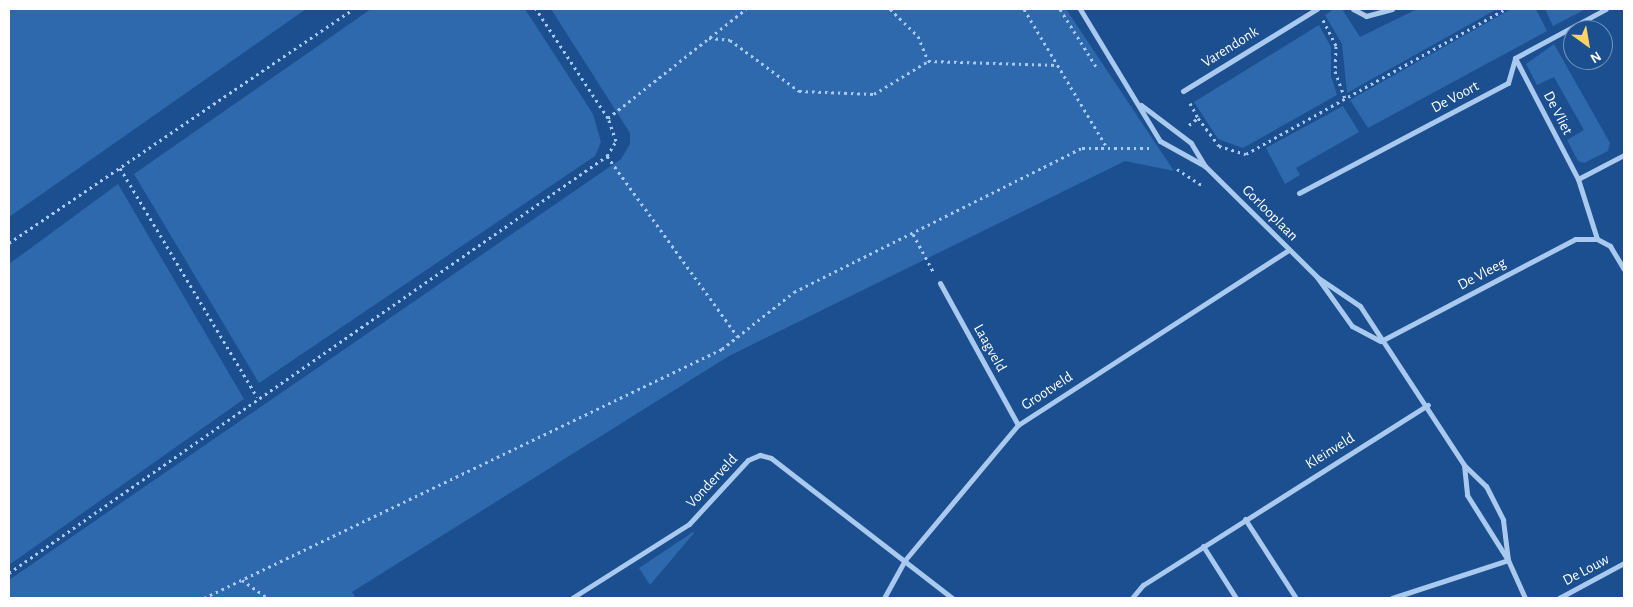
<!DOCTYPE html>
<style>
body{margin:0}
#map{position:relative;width:1633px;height:607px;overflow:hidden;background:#1b4f8f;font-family:"Alegreya Sans",sans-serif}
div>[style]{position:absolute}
.green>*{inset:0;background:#2e69ad}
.path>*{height:3px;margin-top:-1.5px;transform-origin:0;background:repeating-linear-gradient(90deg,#a9c9ee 0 2.5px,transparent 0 6.5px)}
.minor>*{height:5px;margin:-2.5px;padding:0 2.5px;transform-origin:2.5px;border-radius:2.5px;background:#a9c9ee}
span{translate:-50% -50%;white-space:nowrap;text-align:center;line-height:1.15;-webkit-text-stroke:4px #1b4f8f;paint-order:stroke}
.street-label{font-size:15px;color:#fff}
.frame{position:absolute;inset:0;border:10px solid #fff;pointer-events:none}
.north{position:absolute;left:1563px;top:20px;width:50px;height:50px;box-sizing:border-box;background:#1b4f8f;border:1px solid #7695bc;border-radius:50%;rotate:148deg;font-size:14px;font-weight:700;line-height:20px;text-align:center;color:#fff}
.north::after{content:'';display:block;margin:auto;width:18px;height:22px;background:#ffd166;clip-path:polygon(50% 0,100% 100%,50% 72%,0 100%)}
</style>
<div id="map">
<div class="green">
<div style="clip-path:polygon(9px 9px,306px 9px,9px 217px)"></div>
<div style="clip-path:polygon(371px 9px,525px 9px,593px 114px,601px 142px,595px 156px,259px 383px,134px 174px)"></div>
<div style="clip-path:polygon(551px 9px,1066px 9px,1174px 171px,1125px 161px,729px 356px,352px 592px,356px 598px,9px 598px,9px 580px,621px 159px,630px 144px,630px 133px)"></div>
<div style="clip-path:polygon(1334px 9px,1342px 9px,1360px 37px,1417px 9px,1497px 9px,1347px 93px,1342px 44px,1325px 15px)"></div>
<div style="clip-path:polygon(1511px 9px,1536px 9px,1547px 31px,1368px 128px,1350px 100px)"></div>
<div style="clip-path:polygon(1545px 9px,1586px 9px,1553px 26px)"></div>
<div style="clip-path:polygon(1319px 25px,1331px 47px,1331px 76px,1337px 95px,1243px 148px,1218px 139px,1194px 102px)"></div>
<div style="clip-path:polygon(1554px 44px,1610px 143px,1608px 151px,1584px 163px,1578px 161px,1567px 140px,1584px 130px,1554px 77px,1537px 85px,1526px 64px)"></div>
<div style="clip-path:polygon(1343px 106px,1359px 132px,1296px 168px,1300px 175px,1285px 184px,1266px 148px)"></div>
<div style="clip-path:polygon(118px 184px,244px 399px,9px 565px,9px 264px)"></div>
<div style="clip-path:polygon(693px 532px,694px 533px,650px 585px,639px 568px)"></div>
</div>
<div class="path">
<div style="left:890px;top:9px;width:39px;rotate:44deg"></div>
<div style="left:918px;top:36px;width:27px;rotate:68deg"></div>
<div style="left:928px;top:61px;width:130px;rotate:1.8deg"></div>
<div style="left:1024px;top:9px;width:160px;rotate:59.1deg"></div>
<div style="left:1060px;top:9px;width:70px;rotate:57.9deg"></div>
<div style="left:1323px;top:20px;width:29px;rotate:63deg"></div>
<div style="left:1336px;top:46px;width:25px;rotate:92deg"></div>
<div style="left:1335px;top:71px;width:30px;rotate:70deg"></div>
<div style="left:709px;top:38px;width:21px;rotate:5deg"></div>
<div style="left:730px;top:40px;width:86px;rotate:36.5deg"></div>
<div style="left:799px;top:91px;width:75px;rotate:2.3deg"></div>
<div style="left:874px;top:94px;width:63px;rotate:-31.4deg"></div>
<div style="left:1190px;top:103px;width:17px;rotate:62deg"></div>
<div style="left:608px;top:118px;width:176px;rotate:-38.3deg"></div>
<div style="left:1189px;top:125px;width:11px;rotate:-38deg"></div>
<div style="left:1198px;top:118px;width:35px;rotate:53deg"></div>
<div style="left:1219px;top:146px;width:28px;rotate:17deg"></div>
<div style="left:1246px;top:154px;width:297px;rotate:-29.2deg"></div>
<div style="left:607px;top:156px;width:223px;rotate:54.1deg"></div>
<div style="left:120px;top:168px;width:267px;rotate:59.1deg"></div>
<div style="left:1177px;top:169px;width:31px;rotate:33deg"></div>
<div style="left:913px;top:234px;width:44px;rotate:61.7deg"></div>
<div style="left:9px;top:243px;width:416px;rotate:-34.2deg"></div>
<div style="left:9px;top:573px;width:729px;rotate:-34.89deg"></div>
<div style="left:607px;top:156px;width:17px;rotate:-59deg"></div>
<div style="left:616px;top:141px;width:24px;rotate:-109deg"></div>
<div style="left:608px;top:118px;width:131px;rotate:-123.4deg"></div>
<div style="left:242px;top:580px;width:32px;rotate:35deg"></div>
<div style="left:204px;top:598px;width:575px;rotate:-25.67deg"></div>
<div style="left:722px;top:349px;width:92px;rotate:-38.4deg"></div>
<div style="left:794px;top:292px;width:322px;rotate:-26.6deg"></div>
<div style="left:1082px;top:148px;width:67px"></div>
</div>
<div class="minor">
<div style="left:1080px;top:9px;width:154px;rotate:58.8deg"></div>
<div style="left:1160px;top:141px;width:51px;rotate:29.1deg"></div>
<div style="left:1353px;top:9px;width:15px;rotate:28deg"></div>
<div style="left:1366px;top:16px;width:27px;rotate:-15deg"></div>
<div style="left:1515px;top:58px;width:136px;rotate:62.5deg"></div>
<div style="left:1578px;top:179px;width:63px;rotate:72.4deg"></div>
<div style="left:1597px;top:239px;width:15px;rotate:28deg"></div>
<div style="left:1610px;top:246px;width:27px;rotate:59deg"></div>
<div style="left:1183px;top:91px;width:157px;rotate:-31.5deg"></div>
<div style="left:1141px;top:105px;width:63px;rotate:37.2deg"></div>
<div style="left:1191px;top:143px;width:27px;rotate:59deg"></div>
<div style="left:1205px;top:166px;width:158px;rotate:44.7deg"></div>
<div style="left:1317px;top:277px;width:60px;rotate:54.5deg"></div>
<div style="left:1352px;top:326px;width:32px;rotate:28deg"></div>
<div style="left:1578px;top:179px;width:52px;rotate:-27.6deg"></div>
<div style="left:1299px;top:193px;width:236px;rotate:-27.8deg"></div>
<div style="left:1508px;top:83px;width:26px;rotate:-74deg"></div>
<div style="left:1515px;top:58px;width:103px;rotate:-28.3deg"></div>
<div style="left:1317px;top:277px;width:52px;rotate:34deg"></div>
<div style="left:1360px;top:306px;width:190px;rotate:56.8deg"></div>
<div style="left:1464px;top:465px;width:30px;rotate:44deg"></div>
<div style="left:1486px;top:486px;width:38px;rotate:63deg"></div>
<div style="left:1503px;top:520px;width:40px;rotate:82.9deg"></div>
<div style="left:940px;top:283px;width:162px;rotate:61.2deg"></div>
<div style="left:1381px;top:341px;width:219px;rotate:-27.7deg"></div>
<div style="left:1575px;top:239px;width:22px"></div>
<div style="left:1464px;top:465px;width:30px;rotate:84deg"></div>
<div style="left:1467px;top:495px;width:77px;rotate:57.8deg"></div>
<div style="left:1508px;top:560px;width:42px;rotate:65.9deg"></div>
<div style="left:1245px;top:519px;width:94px;rotate:57.2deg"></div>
<div style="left:1203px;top:546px;width:62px;rotate:57.6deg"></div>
<div style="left:572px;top:598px;width:138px;rotate:-32.3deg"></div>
<div style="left:689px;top:524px;width:87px;rotate:-47.3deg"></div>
<div style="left:748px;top:460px;width:13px;rotate:-23deg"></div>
<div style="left:760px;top:455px;width:11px;rotate:15deg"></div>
<div style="left:771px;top:458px;width:229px;rotate:37.7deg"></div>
<div style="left:884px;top:598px;width:43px;rotate:-61.1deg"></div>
<div style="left:905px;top:560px;width:176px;rotate:-50.1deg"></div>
<div style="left:1018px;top:425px;width:322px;rotate:-32.9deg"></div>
<div style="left:1132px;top:598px;width:17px;rotate:-50deg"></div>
<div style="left:1143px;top:585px;width:337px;rotate:-32.3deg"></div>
<div style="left:1392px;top:598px;width:122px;rotate:-18.1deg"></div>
<div style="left:1559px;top:598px;width:74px;rotate:-28.3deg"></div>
</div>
<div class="street-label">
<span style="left:1230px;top:47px;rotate:-32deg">Varendonk</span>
<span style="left:1455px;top:97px;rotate:-28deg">De Voort</span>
<span style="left:1558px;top:113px;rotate:63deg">De Vliet</span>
<span style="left:1270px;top:213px;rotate:45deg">Gorlooplaan</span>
<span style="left:1482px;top:274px;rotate:-28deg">De Vleeg</span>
<span style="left:990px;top:348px;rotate:61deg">Laagveld</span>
<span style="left:1047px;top:391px;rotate:-33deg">Grootveld</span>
<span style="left:1330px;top:451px;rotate:-32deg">Kleinveld</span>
<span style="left:712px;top:481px;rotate:-47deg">Vonderveld</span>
<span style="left:1586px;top:570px;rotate:-28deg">De Louw</span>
</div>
<div class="frame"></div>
<div class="north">N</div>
</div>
